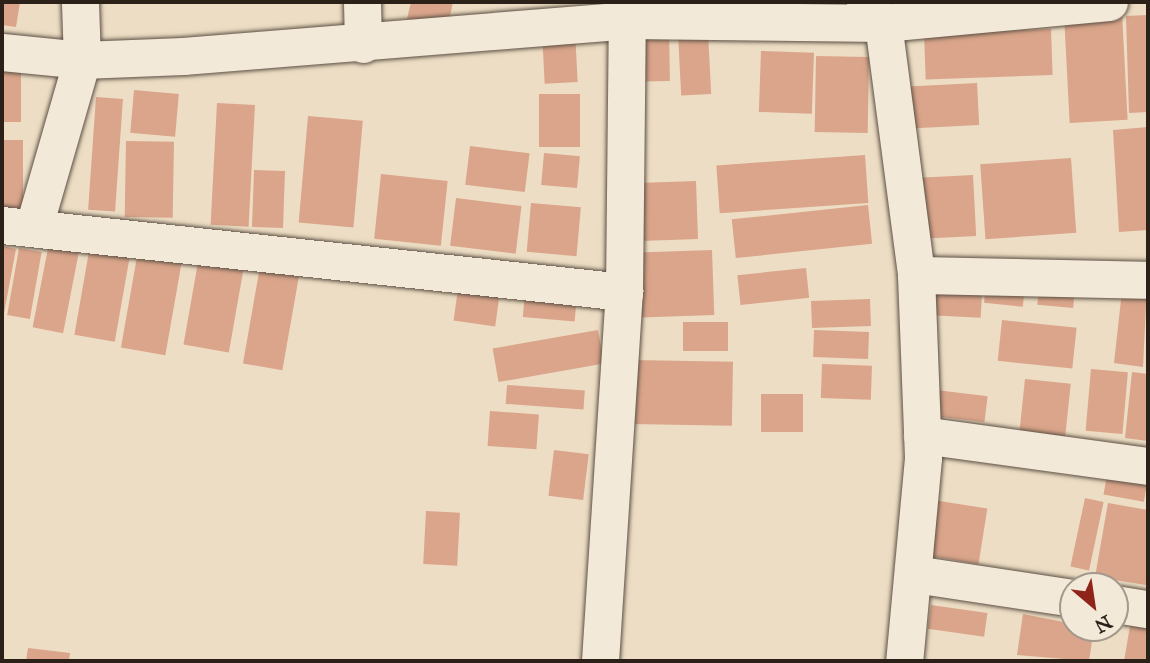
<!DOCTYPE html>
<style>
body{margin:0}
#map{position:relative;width:1150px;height:663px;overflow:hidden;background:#edddc4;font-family:"IM FELL Great Primer",serif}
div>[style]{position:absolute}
.building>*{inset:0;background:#daa58a;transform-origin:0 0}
.roads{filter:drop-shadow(0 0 2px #5c5044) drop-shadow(0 0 2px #5c5044)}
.street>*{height:37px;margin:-18.5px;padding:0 18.5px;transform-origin:18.5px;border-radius:18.5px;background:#f3e9d9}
span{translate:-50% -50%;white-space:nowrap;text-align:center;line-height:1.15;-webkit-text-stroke:7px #f3e9d9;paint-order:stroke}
.frame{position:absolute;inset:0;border:4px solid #2c2119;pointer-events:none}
.north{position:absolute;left:1059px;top:572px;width:70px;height:70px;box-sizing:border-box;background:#f3e9d9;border:2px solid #a3998c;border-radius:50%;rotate:151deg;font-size:19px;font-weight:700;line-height:28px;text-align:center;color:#2c2119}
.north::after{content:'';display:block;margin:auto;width:24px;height:32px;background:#8f2418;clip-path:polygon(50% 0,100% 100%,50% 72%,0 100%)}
</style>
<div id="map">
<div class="building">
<div style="clip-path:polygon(2px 2px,20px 2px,16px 27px,2px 25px)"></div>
<div style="clip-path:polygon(411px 2px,453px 2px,448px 26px,407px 19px)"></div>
<div style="left:1122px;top:13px;width:107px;height:58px;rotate:87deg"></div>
<div style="clip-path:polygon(1148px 15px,1148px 112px,1129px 113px,1126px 16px)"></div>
<div style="left:669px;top:29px;width:52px;height:40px;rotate:89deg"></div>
<div style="left:1051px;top:29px;width:46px;height:127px;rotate:88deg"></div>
<div style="left:575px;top:31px;width:51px;height:33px;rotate:87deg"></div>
<div style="left:708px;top:33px;width:61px;height:30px;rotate:87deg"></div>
<div style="left:761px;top:51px;width:53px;height:61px;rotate:2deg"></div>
<div style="left:816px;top:56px;width:53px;height:76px;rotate:1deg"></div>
<div style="left:2px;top:66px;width:19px;height:56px"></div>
<div style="left:977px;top:83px;width:42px;height:69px;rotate:87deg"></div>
<div style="left:134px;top:90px;width:45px;height:43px;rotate:5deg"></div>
<div style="left:580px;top:94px;width:53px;height:41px;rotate:90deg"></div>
<div style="left:96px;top:97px;width:27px;height:113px;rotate:4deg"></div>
<div style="left:217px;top:103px;width:38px;height:122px;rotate:3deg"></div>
<div style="left:308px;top:116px;width:55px;height:107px;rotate:5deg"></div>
<div style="clip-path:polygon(1148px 127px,1148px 230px,1119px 232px,1113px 130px)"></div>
<div style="left:2px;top:140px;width:21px;height:74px"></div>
<div style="left:126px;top:141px;width:48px;height:76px;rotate:1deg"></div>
<div style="left:470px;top:146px;width:60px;height:39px;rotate:7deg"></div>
<div style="left:544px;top:153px;width:36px;height:32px;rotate:5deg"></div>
<div style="left:865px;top:155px;width:48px;height:149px;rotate:86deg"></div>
<div style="left:1071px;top:158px;width:75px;height:91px;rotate:86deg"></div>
<div style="left:254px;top:170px;width:31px;height:57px;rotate:2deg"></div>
<div style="left:381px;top:174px;width:67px;height:65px;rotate:6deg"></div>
<div style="left:973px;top:175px;width:61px;height:59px;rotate:87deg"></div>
<div style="left:696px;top:181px;width:58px;height:65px;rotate:88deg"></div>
<div style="left:456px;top:198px;width:66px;height:48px;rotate:7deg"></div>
<div style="left:531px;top:203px;width:50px;height:49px;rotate:5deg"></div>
<div style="left:868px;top:205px;width:39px;height:137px;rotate:84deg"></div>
<div style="left:50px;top:238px;width:31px;height:91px;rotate:11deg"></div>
<div style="clip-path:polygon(2px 246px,16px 249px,4px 313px,2px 313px)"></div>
<div style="left:90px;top:246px;width:41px;height:90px;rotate:10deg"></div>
<div style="left:19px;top:248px;width:23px;height:68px;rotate:10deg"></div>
<div style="left:712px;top:250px;width:65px;height:81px;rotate:88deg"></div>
<div style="left:138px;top:251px;width:45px;height:98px;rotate:10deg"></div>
<div style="left:200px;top:251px;width:46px;height:95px;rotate:10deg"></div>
<div style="left:261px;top:261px;width:40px;height:104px;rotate:10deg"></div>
<div style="left:1041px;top:263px;width:36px;height:42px;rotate:5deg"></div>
<div style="clip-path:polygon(1125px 264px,1148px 266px,1143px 367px,1114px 363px)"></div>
<div style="left:988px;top:265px;width:39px;height:38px;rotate:6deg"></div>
<div style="left:806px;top:268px;width:30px;height:69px;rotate:84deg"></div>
<div style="left:927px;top:272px;width:56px;height:43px;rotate:3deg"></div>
<div style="left:459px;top:282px;width:42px;height:39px;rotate:8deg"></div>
<div style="left:525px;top:292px;width:52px;height:25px;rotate:5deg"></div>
<div style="left:870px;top:299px;width:27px;height:59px;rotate:88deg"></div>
<div style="left:1002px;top:320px;width:75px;height:41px;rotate:6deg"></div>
<div style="left:728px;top:322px;width:29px;height:45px;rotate:90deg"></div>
<div style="left:598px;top:330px;width:34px;height:107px;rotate:80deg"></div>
<div style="left:869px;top:332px;width:27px;height:55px;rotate:92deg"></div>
<div style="left:632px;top:360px;width:101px;height:64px;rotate:1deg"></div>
<div style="left:822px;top:364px;width:50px;height:34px;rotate:2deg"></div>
<div style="left:1091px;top:369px;width:37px;height:62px;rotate:5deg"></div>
<div style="clip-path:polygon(1132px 372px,1148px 374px,1148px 441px,1125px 438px)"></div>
<div style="left:1025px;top:379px;width:46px;height:57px;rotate:6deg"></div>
<div style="left:507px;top:385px;width:78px;height:19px;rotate:4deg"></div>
<div style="left:936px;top:390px;width:52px;height:26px;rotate:7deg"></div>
<div style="left:761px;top:394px;width:42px;height:38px"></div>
<div style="left:490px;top:411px;width:49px;height:35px;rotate:4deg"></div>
<div style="left:554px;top:450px;width:35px;height:46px;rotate:7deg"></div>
<div style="left:1108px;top:469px;width:41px;height:26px;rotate:10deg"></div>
<div style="left:1085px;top:498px;width:19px;height:70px;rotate:12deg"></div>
<div style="left:933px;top:500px;width:55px;height:56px;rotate:9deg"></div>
<div style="clip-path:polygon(1108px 503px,1148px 510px,1146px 585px,1095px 577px)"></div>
<div style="left:426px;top:511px;width:34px;height:53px;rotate:3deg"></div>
<div style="left:931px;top:605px;width:57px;height:24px;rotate:8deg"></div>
<div style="clip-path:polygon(1023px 614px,1094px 628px,1089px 661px,1017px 655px)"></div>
<div style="clip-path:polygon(1130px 626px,1148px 629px,1148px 661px,1124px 661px)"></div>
<div style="clip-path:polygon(28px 648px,70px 653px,69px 661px,26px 661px)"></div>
</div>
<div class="roads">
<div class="street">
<div style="left:362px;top:2px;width:42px;rotate:88.6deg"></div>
<div style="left:865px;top:5px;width:25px;rotate:45deg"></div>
<div style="left:883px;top:23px;width:254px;rotate:82.5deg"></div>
<div style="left:916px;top:275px;width:183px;rotate:87.8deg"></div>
<div style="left:923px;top:458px;width:204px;rotate:95.3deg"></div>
<div style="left:2px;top:52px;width:80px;rotate:5.7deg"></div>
<div style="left:82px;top:60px;width:101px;rotate:-2.3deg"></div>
<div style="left:183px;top:56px;width:446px;rotate:-4.6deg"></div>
<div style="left:628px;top:20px;width:255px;rotate:0.7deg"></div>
<div style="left:883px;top:23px;width:227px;rotate:-5.3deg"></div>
<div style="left:2px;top:225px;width:626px;rotate:6.15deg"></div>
<div style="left:34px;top:226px;width:173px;rotate:-73.9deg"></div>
<div style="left:82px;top:60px;width:58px;rotate:-92deg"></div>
<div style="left:916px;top:275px;width:232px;rotate:1.2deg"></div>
<div style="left:922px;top:435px;width:228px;rotate:7.8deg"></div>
<div style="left:914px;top:574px;width:161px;rotate:8.6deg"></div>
<div style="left:1115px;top:604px;width:33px;rotate:9deg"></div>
<div style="left:600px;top:661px;width:370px;rotate:-86.3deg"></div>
<div style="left:624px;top:292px;width:290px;rotate:-89.4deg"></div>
</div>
</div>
<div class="frame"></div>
<div class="north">N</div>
</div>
